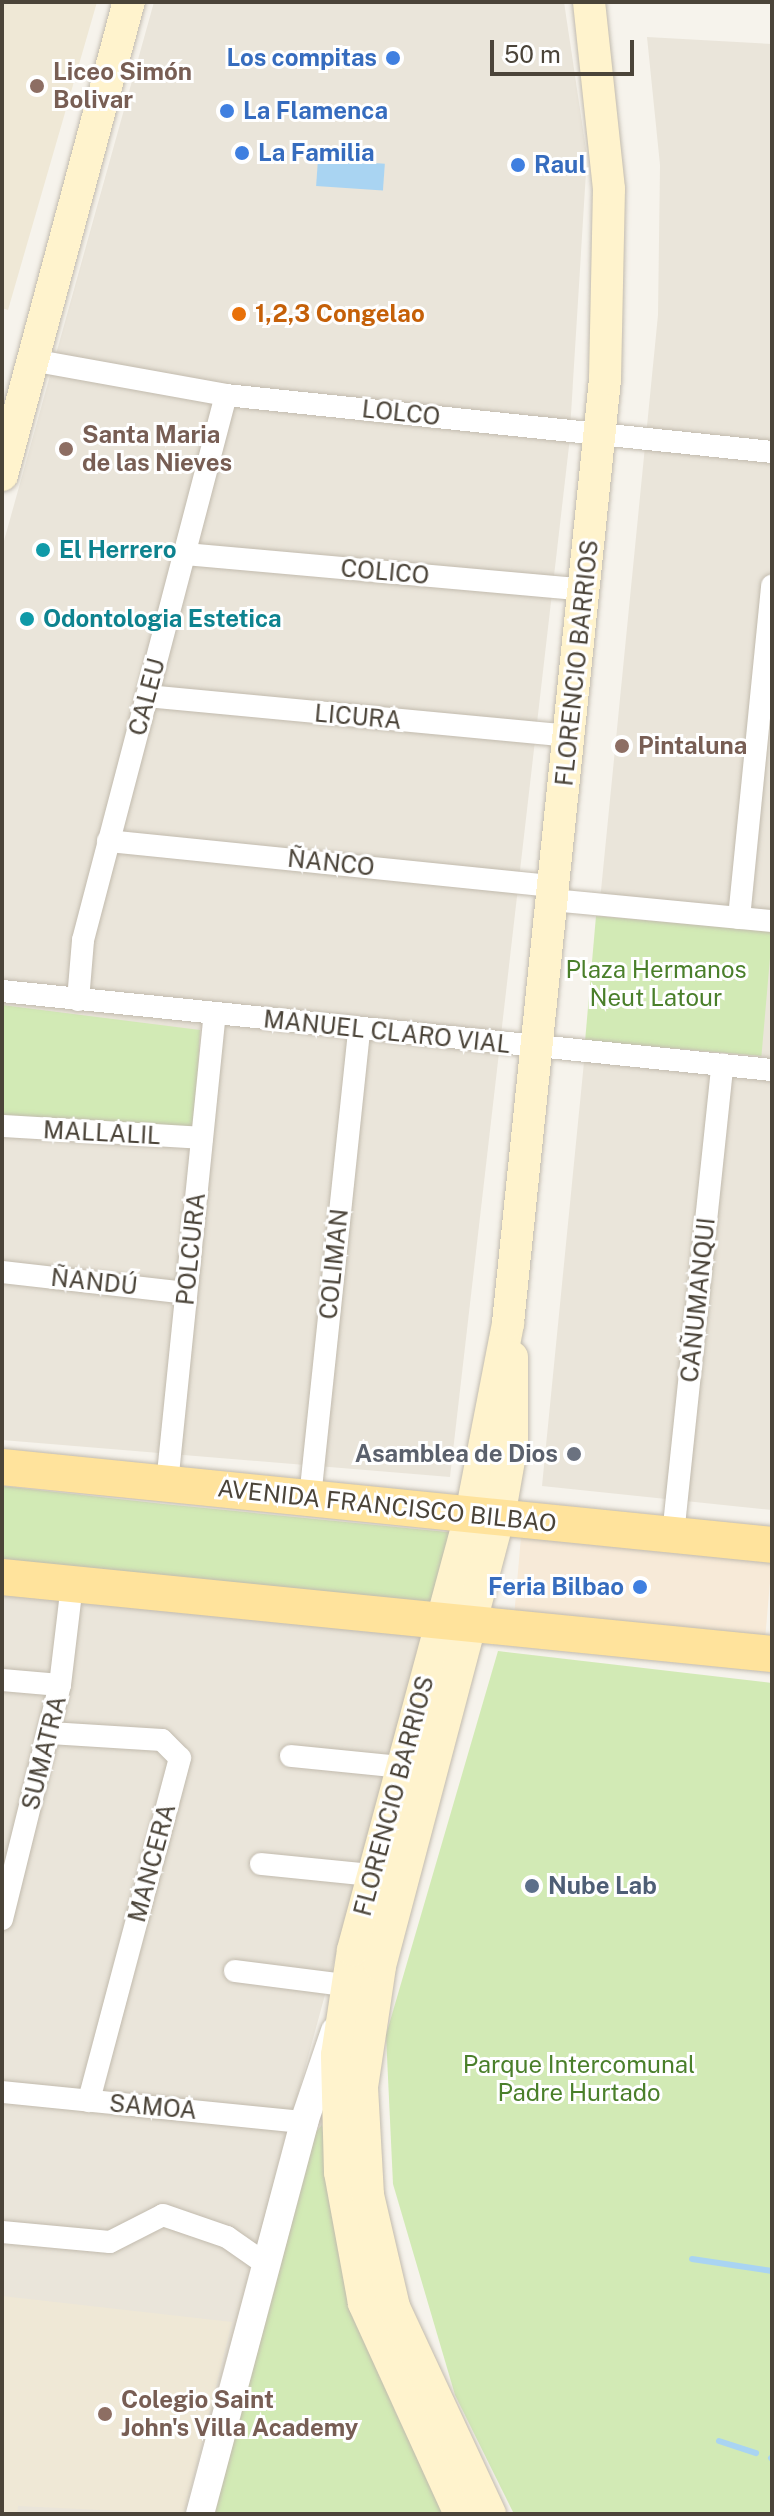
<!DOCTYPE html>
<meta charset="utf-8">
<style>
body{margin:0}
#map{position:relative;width:774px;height:2516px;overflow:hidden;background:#f6f3ec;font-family:"Public Sans",sans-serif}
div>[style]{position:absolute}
.residential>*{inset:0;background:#eae5da}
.commercial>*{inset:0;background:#f7ead8;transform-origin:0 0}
.education>*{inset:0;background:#efe8d6}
.green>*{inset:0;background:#d2eab5;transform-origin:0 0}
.water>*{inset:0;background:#a9d4f2;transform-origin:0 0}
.stream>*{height:6px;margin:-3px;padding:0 3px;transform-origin:3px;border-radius:3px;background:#a9d4f2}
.roads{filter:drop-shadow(0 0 2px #c2bbae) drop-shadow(0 0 2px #c2bbae)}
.minor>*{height:22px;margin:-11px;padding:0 11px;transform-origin:11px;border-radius:11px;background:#fff}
.tertiary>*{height:28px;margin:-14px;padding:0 14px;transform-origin:14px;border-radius:14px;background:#fff}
.secondary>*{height:32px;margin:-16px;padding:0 16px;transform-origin:16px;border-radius:16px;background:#fff3cd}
.primary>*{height:36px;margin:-18px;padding:0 18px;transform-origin:18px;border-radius:18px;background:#ffe39c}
.dots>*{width:22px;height:22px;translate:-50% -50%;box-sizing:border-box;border:4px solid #fff;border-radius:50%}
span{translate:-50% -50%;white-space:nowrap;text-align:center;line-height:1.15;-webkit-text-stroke:6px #fff;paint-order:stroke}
.shop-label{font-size:24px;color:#366cbe;font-weight:700}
.right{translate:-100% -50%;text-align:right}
.left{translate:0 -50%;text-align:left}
.education-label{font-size:24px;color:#785e54;font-weight:700}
.food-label{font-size:24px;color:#c56008;font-weight:700}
.street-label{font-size:24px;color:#4b4439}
.culture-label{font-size:24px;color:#0d838f;font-weight:700}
.park-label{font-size:24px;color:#4a7f2a}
.worship-label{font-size:24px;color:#5b616d;font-weight:700}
.service-label{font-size:24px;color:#4e5e75;font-weight:700}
.frame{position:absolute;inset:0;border:4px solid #4b4439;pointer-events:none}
.scale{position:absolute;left:490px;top:40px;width:144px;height:36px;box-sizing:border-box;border:4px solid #4b4439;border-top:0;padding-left:10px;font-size:24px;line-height:28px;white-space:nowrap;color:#4b4439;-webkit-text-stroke:6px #fff;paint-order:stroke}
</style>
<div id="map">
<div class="residential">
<div style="clip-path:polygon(154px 2px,564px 2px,587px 156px,569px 446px,450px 1477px,2px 1440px,2px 548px)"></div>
<div style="clip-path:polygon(647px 37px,772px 44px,772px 1510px,542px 1486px,658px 315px,660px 165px)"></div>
<div style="clip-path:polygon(2px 1592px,424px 1630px,184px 2514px,2px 2514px)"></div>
</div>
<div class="commercial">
<div style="left:521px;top:1537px;width:252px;height:78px;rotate:5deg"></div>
</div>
<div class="education">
<div style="clip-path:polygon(2px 2px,97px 2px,8px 310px,2px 308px)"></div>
<div style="clip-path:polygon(2px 2296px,232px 2322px,184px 2514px,18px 2506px,17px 2514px,2px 2514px)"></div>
</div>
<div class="green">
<div style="left:596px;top:916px;width:177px;height:125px;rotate:5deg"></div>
<div style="clip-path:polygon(2px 1005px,200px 1030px,195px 1131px,2px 1121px)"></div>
<div style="clip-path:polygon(2px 1486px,164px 1504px,457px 1533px,438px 1606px,2px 1562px)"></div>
<div style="clip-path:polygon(498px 1651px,772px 1683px,772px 2514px,514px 2514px,455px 2395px,393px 2184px,386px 2035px)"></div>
<div style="clip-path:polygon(322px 2125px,331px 2192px,395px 2411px,446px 2514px,209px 2514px,311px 2137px)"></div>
</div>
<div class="water">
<div style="left:318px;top:159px;width:67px;height:27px;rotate:4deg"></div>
</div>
<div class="stream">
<div style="left:692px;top:2259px;width:81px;rotate:8.5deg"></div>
<div style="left:719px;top:2441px;width:39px;rotate:18deg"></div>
<div style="left:771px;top:2458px;width:1px;rotate:45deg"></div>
</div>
<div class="roads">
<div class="minor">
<div style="left:32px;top:360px;width:197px;rotate:10.2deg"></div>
<div style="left:226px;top:395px;width:549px;rotate:5.96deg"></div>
<div style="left:185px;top:554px;width:402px;rotate:5.1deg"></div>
<div style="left:147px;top:696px;width:425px;rotate:5.4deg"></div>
<div style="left:108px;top:841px;width:448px;rotate:5.8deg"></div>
<div style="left:553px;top:900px;width:220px;rotate:5.5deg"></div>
<div style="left:739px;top:918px;width:334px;rotate:-84.3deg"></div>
<div style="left:2px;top:991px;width:774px;rotate:5.86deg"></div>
<div style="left:78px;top:1000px;width:60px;rotate:-85.2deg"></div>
<div style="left:83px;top:940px;width:563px;rotate:-75.3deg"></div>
<div style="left:2px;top:1126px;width:200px;rotate:3.4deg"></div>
<div style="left:2px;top:1272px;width:185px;rotate:6.5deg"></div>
<div style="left:167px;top:1484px;width:472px;rotate:-84.2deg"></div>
<div style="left:310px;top:1498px;width:472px;rotate:-84deg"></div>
<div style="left:673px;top:1535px;width:473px;rotate:-84deg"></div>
<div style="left:2px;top:1680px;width:58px;rotate:4.9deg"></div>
<div style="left:50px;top:1733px;width:112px;rotate:3.6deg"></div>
<div style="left:162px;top:1740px;width:25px;rotate:45deg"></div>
<div style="left:180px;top:1758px;width:355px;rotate:104.9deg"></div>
<div style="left:291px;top:1756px;width:111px;rotate:5.7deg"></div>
<div style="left:261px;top:1864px;width:112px;rotate:5.7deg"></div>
<div style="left:2px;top:1919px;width:241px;rotate:-76.1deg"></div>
<div style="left:60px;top:1685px;width:102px;rotate:-83.2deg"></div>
<div style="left:235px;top:1971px;width:111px;rotate:7.3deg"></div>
<div style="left:2px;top:2092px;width:303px;rotate:5.7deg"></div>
<div style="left:2px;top:2232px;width:108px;rotate:5.3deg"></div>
<div style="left:110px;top:2242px;width:59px;rotate:-27deg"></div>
<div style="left:163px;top:2215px;width:68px;rotate:19deg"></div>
<div style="left:227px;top:2237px;width:49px;rotate:35deg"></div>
</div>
<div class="tertiary">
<div style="left:200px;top:2514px;width:406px;rotate:-75.1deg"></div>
<div style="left:304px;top:2122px;width:96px;rotate:-71.2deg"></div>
</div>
<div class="secondary">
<div style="left:2px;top:475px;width:490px;rotate:-75deg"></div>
<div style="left:460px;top:2514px;width:232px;rotate:-114.5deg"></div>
<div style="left:364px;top:2303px;width:133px;rotate:-100.4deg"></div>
<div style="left:340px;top:2172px;width:117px;rotate:-91.5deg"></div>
<div style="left:337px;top:2055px;width:106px;rotate:-81.3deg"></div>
<div style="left:353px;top:1950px;width:452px;rotate:-74.9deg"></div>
<div style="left:471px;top:1514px;width:195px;rotate:-79deg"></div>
<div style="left:508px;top:1323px;width:949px;rotate:-84.13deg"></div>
<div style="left:605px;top:379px;width:190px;rotate:-88.8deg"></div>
<div style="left:609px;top:189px;width:188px;rotate:-96.1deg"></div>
<div style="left:490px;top:2514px;width:228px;rotate:-114.9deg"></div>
<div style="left:394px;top:2307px;width:115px;rotate:-103.1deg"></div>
<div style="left:368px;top:2195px;width:108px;rotate:-93.2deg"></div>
<div style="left:362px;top:2087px;width:122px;rotate:-81.5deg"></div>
<div style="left:380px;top:1966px;width:465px;rotate:-75.2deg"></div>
<div style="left:499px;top:1517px;width:75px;rotate:-80deg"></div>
<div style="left:512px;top:1443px;width:86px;rotate:-90deg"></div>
</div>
<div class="primary">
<div style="left:2px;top:1467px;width:774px;rotate:5.78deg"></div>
<div style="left:2px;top:1577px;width:774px;rotate:5.71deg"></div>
</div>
</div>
<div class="dots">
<div style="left:393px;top:58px;background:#3f7fe0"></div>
<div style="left:37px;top:86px;background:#8d6e63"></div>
<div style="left:227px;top:111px;background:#3f7fe0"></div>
<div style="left:242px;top:153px;background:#3f7fe0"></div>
<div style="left:518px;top:165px;background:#3f7fe0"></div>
<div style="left:239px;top:314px;background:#e8710a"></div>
<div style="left:66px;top:449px;background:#8d6e63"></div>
<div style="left:43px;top:550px;background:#0f9aa8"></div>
<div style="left:27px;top:619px;background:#0f9aa8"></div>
<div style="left:622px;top:746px;background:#8d6e63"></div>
<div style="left:574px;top:1454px;background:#6b7280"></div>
<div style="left:640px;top:1587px;background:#3f7fe0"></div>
<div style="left:532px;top:1886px;background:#5c6f8a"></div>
<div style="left:105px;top:2414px;background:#8d6e63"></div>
</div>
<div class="shop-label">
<span class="right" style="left:377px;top:58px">Los compitas</span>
<span class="left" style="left:243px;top:111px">La Flamenca</span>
<span class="left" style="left:258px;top:153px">La Familia</span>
<span class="left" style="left:534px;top:165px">Raul</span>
<span class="right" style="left:624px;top:1587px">Feria Bilbao</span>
</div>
<div class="education-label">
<span class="left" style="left:53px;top:86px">Liceo Simón<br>Bolivar</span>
<span class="left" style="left:82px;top:449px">Santa Maria<br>de las Nieves</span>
<span class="left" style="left:638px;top:746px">Pintaluna</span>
<span class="left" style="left:121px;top:2414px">Colegio Saint<br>John's Villa Academy</span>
</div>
<div class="food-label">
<span class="left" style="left:255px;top:314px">1,2,3 Congelao</span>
</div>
<div class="street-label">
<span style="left:401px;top:413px;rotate:6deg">LOLCO</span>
<span style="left:385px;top:572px;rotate:5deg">COLICO</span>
<span style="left:577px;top:663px;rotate:-84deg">FLORENCIO BARRIOS</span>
<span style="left:147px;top:697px;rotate:-75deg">CALEU</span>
<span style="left:358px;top:717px;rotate:5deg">LICURA</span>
<span style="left:331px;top:863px;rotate:6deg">ÑANCO</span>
<span style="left:387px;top:1032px;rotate:6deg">MANUEL CLARO VIAL</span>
<span style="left:102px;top:1133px;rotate:3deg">MALLALIL</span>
<span style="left:191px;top:1249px;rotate:-84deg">POLCURA</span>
<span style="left:334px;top:1264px;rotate:-84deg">COLIMAN</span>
<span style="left:94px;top:1282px;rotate:6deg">ÑANDÚ</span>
<span style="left:698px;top:1300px;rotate:-84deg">CAÑUMANQUI</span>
<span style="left:387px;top:1506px;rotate:6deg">AVENIDA FRANCISCO BILBAO</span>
<span style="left:44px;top:1753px;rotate:-76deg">SUMATRA</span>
<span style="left:394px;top:1796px;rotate:-75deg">FLORENCIO BARRIOS</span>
<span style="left:152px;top:1863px;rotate:-75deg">MANCERA</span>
<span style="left:153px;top:2107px;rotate:5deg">SAMOA</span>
</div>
<div class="culture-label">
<span class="left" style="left:59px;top:550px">El Herrero</span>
<span class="left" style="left:43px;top:619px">Odontologia Estetica</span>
</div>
<div class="park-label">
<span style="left:656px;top:984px">Plaza Hermanos<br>Neut Latour</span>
<span style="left:579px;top:2079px">Parque Intercomunal<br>Padre Hurtado</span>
</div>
<div class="worship-label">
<span class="right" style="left:558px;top:1454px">Asamblea de Dios</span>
</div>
<div class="service-label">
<span class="left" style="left:548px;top:1886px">Nube Lab</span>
</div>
<div class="frame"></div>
<div class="scale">50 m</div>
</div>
